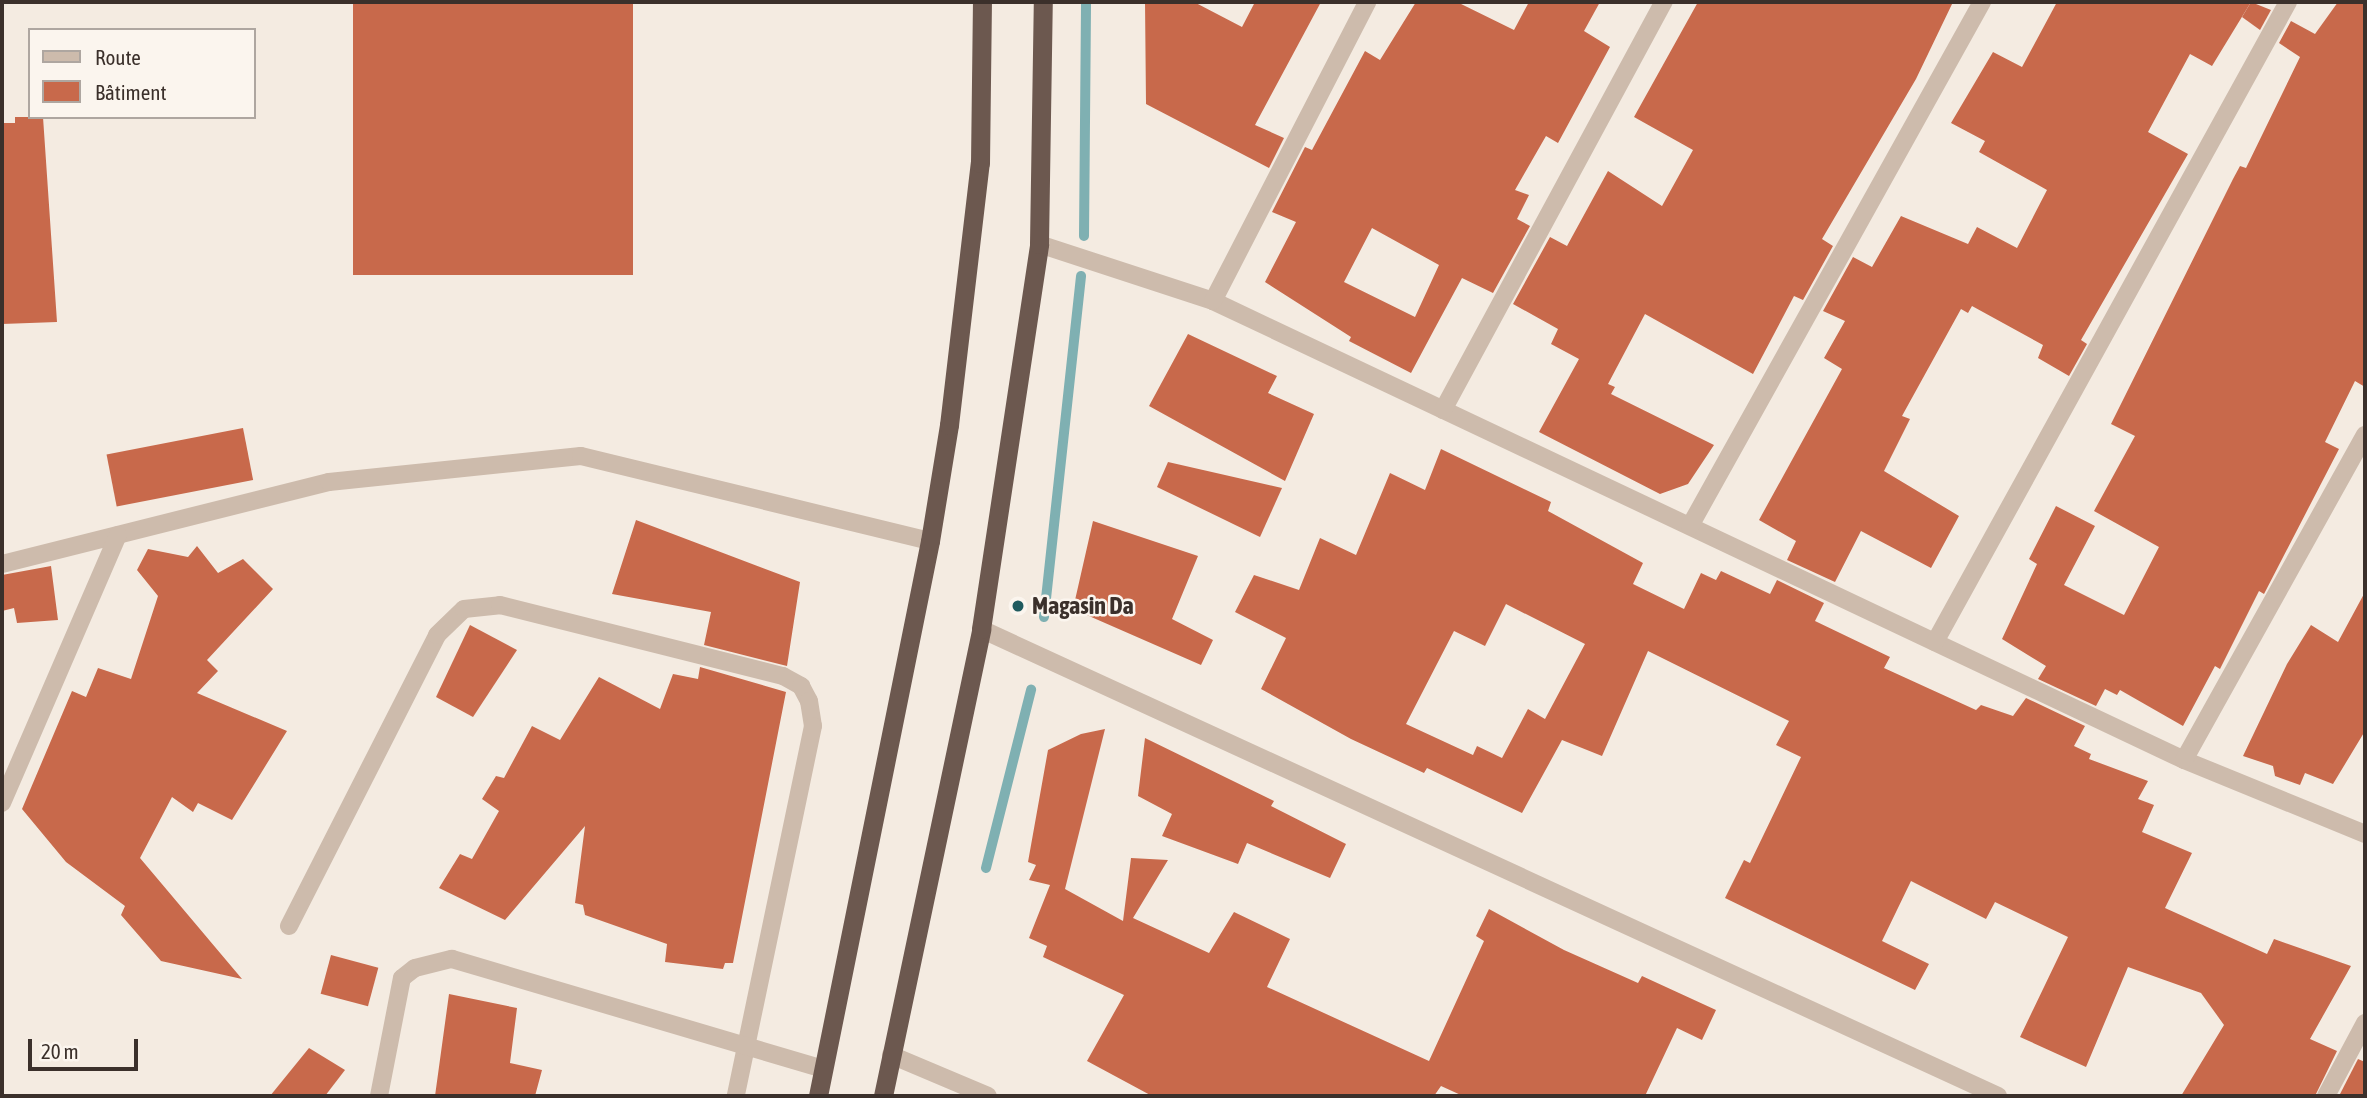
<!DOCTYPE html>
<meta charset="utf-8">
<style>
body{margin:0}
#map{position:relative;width:2367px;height:1098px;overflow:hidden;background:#f4ebe1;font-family:"Asap Condensed",sans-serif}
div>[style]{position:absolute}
.stream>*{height:10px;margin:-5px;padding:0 5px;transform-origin:5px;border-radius:5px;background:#7fb0b2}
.building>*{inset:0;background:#c8694b;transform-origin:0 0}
.service>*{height:18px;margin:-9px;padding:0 9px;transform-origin:9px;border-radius:9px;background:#cdbbac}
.minor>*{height:18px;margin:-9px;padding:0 9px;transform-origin:9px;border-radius:9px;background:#cdbbac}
.tertiary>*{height:18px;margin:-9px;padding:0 9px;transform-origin:9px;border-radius:9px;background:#cdbbac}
.trunk>*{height:19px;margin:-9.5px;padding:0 9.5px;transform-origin:9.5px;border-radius:9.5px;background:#6c584f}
.dots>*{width:19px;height:19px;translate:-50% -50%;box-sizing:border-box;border:4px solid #fbf5ee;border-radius:50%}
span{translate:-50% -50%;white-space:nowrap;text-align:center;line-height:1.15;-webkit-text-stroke:5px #fbf5ee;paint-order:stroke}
.poi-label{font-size:24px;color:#3b302b;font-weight:700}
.left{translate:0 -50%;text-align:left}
.frame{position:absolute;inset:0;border:4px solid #3b302b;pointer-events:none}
.legend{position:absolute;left:28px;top:28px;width:228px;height:91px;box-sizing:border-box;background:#fbf5ee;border:2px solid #aea6a0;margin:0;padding:9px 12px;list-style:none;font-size:21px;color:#3b302b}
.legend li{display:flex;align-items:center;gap:14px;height:35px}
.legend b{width:35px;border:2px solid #aea6a0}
.scale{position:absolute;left:28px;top:1039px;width:110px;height:32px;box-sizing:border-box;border:4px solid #3b302b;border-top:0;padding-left:9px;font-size:21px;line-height:24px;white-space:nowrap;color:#3b302b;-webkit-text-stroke:5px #fbf5ee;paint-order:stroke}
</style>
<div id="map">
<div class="stream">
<div style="left:1084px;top:236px;width:234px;rotate:-89.5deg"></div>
<div style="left:1044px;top:617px;width:343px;rotate:-83.8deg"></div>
<div style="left:986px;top:868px;width:184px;rotate:-75.8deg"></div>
</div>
<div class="building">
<div style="left:353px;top:2px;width:280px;height:273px"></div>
<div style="clip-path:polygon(1145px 2px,1194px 2px,1242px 27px,1255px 2px,1321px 2px,1255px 125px,1284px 138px,1269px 168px,1146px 104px)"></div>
<div style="clip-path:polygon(evenodd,1416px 2px,1457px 2px,1514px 30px,1529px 2px,1600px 2px,1584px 31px,1610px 47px,1558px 143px,1546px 136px,1515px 190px,1529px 195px,1517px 219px,1530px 226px,1493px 293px,1462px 278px,1435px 328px,1425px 323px,1435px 328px,1411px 373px,1349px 341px,1351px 337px,1265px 282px,1296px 222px,1272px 212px,1305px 147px,1312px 150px,1365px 51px,1380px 60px,1416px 2px,1372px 228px,1439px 265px,1415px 317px,1344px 282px,1372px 228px)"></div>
<div style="clip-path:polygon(1698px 2px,1953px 2px,1916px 79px,1822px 239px,1833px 246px,1803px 300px,1794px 296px,1753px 374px,1645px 314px,1608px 384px,1615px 387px,1611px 394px,1714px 445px,1688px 484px,1660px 494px,1539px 432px,1579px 359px,1551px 344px,1558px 329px,1513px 304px,1550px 237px,1567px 246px,1608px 171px,1662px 206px,1693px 150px,1634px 117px)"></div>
<div style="clip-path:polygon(2057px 2px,2251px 2px,2212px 66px,2190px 54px,2148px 132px,2188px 154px,2081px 340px,2087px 344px,2069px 376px,2038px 358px,2043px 345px,1972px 306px,1968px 313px,1961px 309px,1902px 416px,1910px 419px,1884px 471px,1959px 516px,1931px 568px,1861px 531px,1835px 582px,1787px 560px,1796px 541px,1759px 520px,1842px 369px,1824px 358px,1845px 321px,1823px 311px,1853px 257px,1872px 267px,1901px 216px,1968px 244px,1977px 227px,2017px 248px,2047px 190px,1979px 152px,1985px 141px,1951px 123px,1993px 52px,2022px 67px)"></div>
<div style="clip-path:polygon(2251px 2px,2271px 10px,2260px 30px,2242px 17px)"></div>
<div style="clip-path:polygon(2338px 2px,2365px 2px,2365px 387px,2355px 381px,2325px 442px,2339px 449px,2264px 594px,2259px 591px,2220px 669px,2215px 666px,2183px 726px,2120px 690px,2117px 695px,2105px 689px,2096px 706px,2038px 679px,2046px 666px,2002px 639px,2037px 564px,2029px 559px,2056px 506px,2095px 526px,2064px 585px,2124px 615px,2159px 547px,2094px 511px,2135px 436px,2111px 424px,2233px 179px,2240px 166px,2246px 168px,2300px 57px,2279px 43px,2291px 21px,2315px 34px)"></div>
<div style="clip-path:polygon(15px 117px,43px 117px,57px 322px,2px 324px,2px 123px,15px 123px)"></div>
<div style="clip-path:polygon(1188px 334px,1277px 376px,1268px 393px,1314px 414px,1285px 481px,1149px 406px)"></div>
<div style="left:243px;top:428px;width:53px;height:139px;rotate:79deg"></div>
<div style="clip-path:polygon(evenodd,1441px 449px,1551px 502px,1548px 511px,1643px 563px,1633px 584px,1684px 609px,1701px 573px,1716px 580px,1721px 571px,1770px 594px,1777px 580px,1824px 603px,1815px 621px,1890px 657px,1884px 668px,1976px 710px,1981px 705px,2013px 716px,2026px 698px,2085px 726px,2074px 746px,2091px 754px,2089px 759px,2148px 781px,2138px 799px,2154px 805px,2142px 832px,2192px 853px,2165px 908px,2267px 954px,2274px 939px,2351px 966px,2310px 1039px,2337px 1051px,2315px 1096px,2181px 1096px,2224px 1025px,2201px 993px,2128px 967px,2086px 1067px,2020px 1037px,2068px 937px,1995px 902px,1986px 919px,1911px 881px,1882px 941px,1929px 964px,1915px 990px,1725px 898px,1744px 860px,1750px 863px,1801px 757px,1776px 745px,1789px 721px,1648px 651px,1602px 756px,1562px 740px,1522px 813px,1427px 768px,1424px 773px,1351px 739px,1261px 689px,1286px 638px,1235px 612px,1254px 575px,1299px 590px,1320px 538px,1356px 555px,1390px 473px,1425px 490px,1441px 449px,1506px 604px,1585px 644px,1545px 719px,1528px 709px,1502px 758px,1477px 746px,1473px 755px,1406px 724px,1454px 631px,1485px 646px,1506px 604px)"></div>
<div style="clip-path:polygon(1168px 462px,1282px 488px,1260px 537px,1157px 487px)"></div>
<div style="clip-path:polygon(636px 520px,800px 582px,787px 666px,704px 645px,711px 612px,612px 594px)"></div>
<div style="clip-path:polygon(1093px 521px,1198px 556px,1172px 619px,1213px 640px,1201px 665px,1073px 609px)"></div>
<div style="clip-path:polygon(197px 546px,218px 573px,243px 559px,273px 589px,207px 660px,218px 671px,197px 693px,287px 731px,232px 820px,198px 803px,193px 812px,172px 797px,140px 858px,242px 979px,161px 961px,121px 915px,125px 906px,66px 862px,22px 809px,72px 691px,86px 697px,98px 668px,131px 679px,158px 596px,137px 570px,148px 549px,188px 557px)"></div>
<div style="clip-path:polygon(51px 566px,58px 620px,17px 623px,14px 608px,2px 611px,2px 575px)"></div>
<div style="clip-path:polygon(2365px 592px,2365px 731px,2333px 784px,2305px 773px,2300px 785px,2275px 776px,2273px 766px,2243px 756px,2287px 664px,2311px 625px,2338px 642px)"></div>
<div style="clip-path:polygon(470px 625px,517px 650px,473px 717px,436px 697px)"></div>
<div style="clip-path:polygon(700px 667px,786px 692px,733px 963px,725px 963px,723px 969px,665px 962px,667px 944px,585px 915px,583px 905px,575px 903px,585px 826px,505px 920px,439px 888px,460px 854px,472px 859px,499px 811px,482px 799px,496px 776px,504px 778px,532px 726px,560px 740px,599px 677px,660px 709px,673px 674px,698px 679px)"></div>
<div style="clip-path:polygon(1105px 729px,1065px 889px,1123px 921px,1131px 858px,1168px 860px,1133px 918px,1209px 953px,1234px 912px,1290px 939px,1267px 987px,1429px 1061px,1484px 941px,1476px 936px,1489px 909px,1564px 950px,1638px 983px,1642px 976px,1716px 1010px,1702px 1040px,1677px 1028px,1645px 1096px,1463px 1096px,1441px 1086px,1434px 1096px,1152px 1096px,1087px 1061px,1124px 995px,1043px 957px,1047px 946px,1029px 938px,1050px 885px,1029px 880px,1036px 865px,1028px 862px,1048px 750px,1081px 734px)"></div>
<div style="clip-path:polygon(1145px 738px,1274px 801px,1271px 806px,1346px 844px,1330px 878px,1247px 843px,1238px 864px,1162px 836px,1172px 814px,1138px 796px)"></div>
<div style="left:331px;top:955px;width:49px;height:40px;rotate:15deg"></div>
<div style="clip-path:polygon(449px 994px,517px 1008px,510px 1063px,542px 1070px,535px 1096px,435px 1096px)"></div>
<div style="clip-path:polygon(309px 1048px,345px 1070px,325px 1096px,270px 1096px)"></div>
<div style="clip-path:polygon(2358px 1059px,2365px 1062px,2365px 1096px,2339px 1096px)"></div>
</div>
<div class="service">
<div style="left:2px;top:564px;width:337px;rotate:-14.1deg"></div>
<div style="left:329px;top:482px;width:253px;rotate:-5.9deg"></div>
<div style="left:581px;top:456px;width:359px;rotate:13.7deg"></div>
<div style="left:289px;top:926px;width:326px;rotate:-63deg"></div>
<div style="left:437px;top:635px;width:37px;rotate:-44deg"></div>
<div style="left:464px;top:609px;width:36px;rotate:-6deg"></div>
<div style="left:500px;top:605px;width:292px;rotate:14.1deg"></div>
<div style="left:783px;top:676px;width:21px;rotate:29deg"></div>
<div style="left:801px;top:686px;width:17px;rotate:62deg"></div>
<div style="left:809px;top:701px;width:25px;rotate:81deg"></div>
<div style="left:813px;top:726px;width:378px;rotate:101.8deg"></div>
</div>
<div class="minor">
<div style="left:1039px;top:244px;width:183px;rotate:18.1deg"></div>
<div style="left:1213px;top:301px;width:1074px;rotate:25.3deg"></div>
<div style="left:2184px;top:760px;width:196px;rotate:22.2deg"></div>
<div style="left:1213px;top:301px;width:336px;rotate:-62.7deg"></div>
<div style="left:1443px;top:410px;width:464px;rotate:-61.6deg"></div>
<div style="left:1690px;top:526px;width:600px;rotate:-60.87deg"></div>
<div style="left:1935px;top:642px;width:731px;rotate:-61.12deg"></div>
<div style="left:2184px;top:760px;width:372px;rotate:-60.9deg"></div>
<div style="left:2px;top:803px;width:292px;rotate:-66.6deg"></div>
<div style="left:891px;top:1055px;width:105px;rotate:22.9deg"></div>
<div style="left:379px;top:1096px;width:120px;rotate:-79deg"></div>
<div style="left:402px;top:978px;width:16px;rotate:-38deg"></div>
<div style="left:415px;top:968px;width:38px;rotate:-14deg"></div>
<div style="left:452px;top:959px;width:387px;rotate:16.5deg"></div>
<div style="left:2326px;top:1096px;width:83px;rotate:-61.9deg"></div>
</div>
<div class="tertiary">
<div style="left:981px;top:629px;width:1119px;rotate:24.66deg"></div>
</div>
<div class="trunk">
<div style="left:818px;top:1096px;width:566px;rotate:-78.59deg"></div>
<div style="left:930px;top:541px;width:118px;rotate:-80.7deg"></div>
<div style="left:949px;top:425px;width:264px;rotate:-83.3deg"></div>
<div style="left:980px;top:163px;width:161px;rotate:-89.3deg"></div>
<div style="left:883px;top:1096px;width:477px;rotate:-78.1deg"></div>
<div style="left:981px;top:629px;width:389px;rotate:-81.4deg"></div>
<div style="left:1039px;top:244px;width:242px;rotate:-89.1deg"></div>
</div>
<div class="dots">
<div style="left:1018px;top:606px;background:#1f5a5e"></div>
</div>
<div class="poi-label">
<span class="left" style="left:1032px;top:606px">Magasin Da</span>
</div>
<div class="frame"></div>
<ul class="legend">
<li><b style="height:9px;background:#cdbbac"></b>Route</li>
<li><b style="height:19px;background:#c8694b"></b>Bâtiment</li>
</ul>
<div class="scale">20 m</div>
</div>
